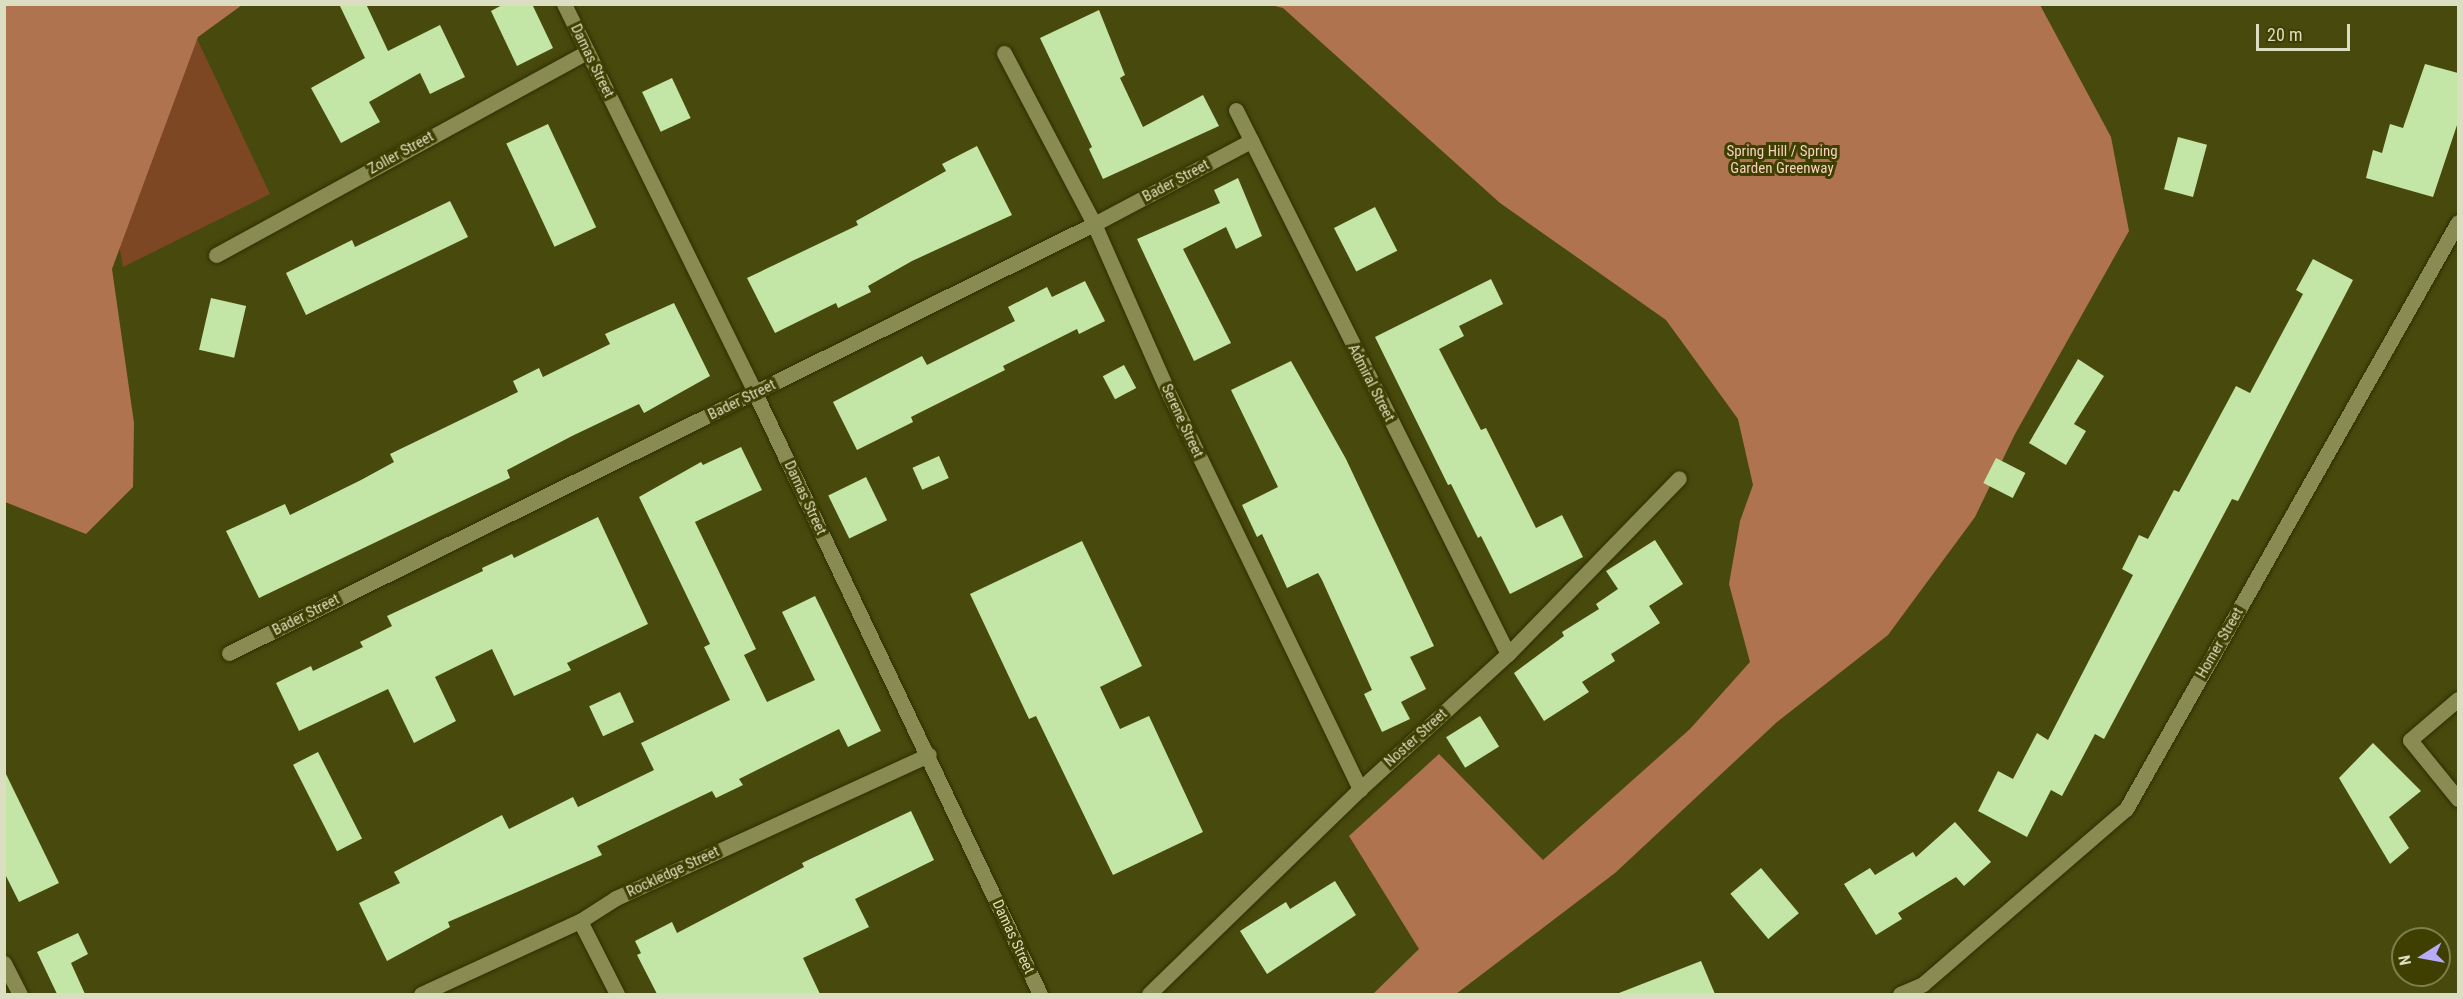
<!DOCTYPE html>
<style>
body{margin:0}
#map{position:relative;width:2463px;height:999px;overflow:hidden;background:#484a0d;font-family:"Roboto Condensed",sans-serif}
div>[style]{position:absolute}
.green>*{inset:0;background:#7d4724}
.forest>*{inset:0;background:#af734f}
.building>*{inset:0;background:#c3e6a6;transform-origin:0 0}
.roads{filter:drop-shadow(0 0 2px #2e2f02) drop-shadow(0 0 2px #2e2f02)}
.minor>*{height:15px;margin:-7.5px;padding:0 7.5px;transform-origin:7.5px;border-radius:7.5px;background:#888b52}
span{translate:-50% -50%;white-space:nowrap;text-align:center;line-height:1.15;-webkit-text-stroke:6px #3e3f00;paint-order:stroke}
.street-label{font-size:15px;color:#dbdec0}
.park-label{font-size:15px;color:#f6d2be}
.frame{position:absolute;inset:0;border:6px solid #dbdec0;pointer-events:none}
.north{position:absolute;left:2391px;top:927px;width:60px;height:60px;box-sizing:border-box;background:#3e3f00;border:2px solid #7d7f4d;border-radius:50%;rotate:259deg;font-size:16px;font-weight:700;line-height:24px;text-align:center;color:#dbdec0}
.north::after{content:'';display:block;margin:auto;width:21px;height:27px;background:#b8abf7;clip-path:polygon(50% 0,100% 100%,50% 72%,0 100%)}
.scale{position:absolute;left:2256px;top:24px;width:94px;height:27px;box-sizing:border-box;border:3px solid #dbdec0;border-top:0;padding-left:8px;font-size:18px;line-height:21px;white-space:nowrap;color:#dbdec0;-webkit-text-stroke:4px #3e3f00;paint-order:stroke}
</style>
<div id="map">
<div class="green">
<div style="clip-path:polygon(77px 5px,192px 28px,270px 194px,123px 267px)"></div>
</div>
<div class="forest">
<div style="clip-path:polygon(4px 5px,242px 5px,198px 37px,112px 269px,134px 423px,133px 487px,86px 534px,5px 502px)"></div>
<div style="clip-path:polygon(1271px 5px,2040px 5px,2111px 137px,2129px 231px,2015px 434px,1975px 517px,1888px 635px,1777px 722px,1615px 873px,1456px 994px,1373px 994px,1419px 949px,1349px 836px,1439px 754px,1543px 860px,1690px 729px,1750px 662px,1729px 584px,1740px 521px,1753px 485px,1738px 419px,1666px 320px,1500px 203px,1283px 8px)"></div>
</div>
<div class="building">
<div style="clip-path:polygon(339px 4px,366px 4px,388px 51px,440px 25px,465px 77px,430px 94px,420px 73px,369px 102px,380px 122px,341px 143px,311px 88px,365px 58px)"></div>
<div style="clip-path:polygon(504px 4px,532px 4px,553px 48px,517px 66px,491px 11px)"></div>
<div style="clip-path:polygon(1099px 10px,1125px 75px,1120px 78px,1143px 127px,1203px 95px,1219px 126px,1103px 179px,1089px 149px,1092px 147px,1040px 38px)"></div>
<div style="clip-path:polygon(2425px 64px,2458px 73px,2458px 122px,2433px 197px,2366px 178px,2373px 150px,2382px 153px,2390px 124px,2403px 128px)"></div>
<div style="left:672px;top:78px;width:44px;height:33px;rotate:65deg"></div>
<div style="left:548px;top:124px;width:114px;height:46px;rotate:65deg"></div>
<div style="left:2178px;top:137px;width:30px;height:54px;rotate:15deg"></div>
<div style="clip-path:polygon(977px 146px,1012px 215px,912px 261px,868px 286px,871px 292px,838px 308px,836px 303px,775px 333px,747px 278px,858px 225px,856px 221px,946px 171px,942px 164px)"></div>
<div style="clip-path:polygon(1238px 178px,1262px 236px,1236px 249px,1226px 227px,1183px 249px,1231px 343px,1194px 361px,1137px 239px,1220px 203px,1214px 190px)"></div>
<div style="clip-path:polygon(450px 201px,468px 237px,306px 315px,286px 273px,352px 240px,355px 247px)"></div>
<div style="left:1375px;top:207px;width:49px;height:46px;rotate:63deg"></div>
<div style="clip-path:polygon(2313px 259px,2353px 280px,2238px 501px,2232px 499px,2104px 739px,2095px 734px,2062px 796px,2051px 790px,2027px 837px,1978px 811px,1998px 771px,2013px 779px,2037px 733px,2048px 740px,2133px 575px,2122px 569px,2139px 535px,2148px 539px,2174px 490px,2179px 492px,2236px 386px,2250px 393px,2303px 294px,2296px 290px)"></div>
<div style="clip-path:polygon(1491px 279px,1503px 304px,1459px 326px,1464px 336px,1439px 349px,1481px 430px,1486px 428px,1536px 528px,1562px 515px,1583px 557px,1510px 594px,1481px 536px,1478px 538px,1451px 484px,1448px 485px,1375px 337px)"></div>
<div style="clip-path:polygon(1085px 281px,1105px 321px,1079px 334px,1077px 329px,1003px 366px,1005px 370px,911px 417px,913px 422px,857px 450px,833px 402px,922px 356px,927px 365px,1015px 321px,1008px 307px,1047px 287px,1052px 297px)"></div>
<div style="left:211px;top:298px;width:36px;height:53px;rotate:13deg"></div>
<div style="clip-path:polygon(674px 303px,710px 376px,644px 413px,639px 404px,572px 436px,507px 470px,510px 478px,259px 598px,226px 531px,285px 504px,290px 515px,361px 480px,394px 462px,390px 454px,518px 392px,513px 381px,539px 368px,543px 377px,610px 344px,605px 334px)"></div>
<div style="clip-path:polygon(2078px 359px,2104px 376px,2074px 424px,2086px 431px,2066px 465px,2029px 443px)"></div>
<div style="clip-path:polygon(1291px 361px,1346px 459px,1434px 646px,1410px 657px,1426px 689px,1401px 702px,1410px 719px,1382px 732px,1364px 694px,1372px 690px,1322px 580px,1318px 573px,1287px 588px,1262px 534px,1257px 537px,1242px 505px,1278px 487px,1231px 390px)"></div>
<div style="left:1124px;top:365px;width:26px;height:24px;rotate:62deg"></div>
<div style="clip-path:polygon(741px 447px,762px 490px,695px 522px,756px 649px,744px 655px,767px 702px,815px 680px,782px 612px,815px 596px,881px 731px,848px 747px,839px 729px,739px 779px,743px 785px,716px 798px,712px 791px,597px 846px,602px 855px,448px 922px,450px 927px,387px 961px,359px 903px,400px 883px,394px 872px,502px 815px,509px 829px,573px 797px,578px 807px,654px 770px,641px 743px,730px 700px,704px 647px,710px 644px,639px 497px,701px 462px,703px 465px)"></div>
<div style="left:939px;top:456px;width:24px;height:29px;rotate:66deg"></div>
<div style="left:1996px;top:458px;width:33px;height:28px;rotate:27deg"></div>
<div style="left:866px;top:477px;width:48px;height:42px;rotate:64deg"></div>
<div style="clip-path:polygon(598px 517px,648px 624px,567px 663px,571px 670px,514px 696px,492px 649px,435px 677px,456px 721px,414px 743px,388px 689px,299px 731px,276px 683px,311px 666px,313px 671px,363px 647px,360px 642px,392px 626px,387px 616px,483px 571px,482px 568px,512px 554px,514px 558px)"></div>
<div style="clip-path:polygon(1655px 540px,1683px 584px,1649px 606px,1660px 623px,1611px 654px,1615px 661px,1582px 682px,1589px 692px,1544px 721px,1514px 673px,1564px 636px,1562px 632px,1599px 609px,1596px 604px,1618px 589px,1606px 571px)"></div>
<div style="clip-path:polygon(1082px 541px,1142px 666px,1100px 687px,1120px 729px,1149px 716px,1203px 832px,1113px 875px,1036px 716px,1029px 719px,970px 594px)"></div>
<div style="left:620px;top:692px;width:33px;height:34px;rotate:65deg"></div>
<div style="left:1480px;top:716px;width:36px;height:40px;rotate:58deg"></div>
<div style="clip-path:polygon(2373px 743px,2421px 791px,2389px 817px,2409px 848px,2390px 864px,2339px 778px)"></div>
<div style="left:318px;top:752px;width:97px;height:28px;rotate:63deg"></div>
<div style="clip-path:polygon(4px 770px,59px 883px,19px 902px,4px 872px)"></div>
<div style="clip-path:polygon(911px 811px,934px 860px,855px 899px,869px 927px,803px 958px,820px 994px,657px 994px,637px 955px,641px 953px,635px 941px,672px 922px,677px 933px,804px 867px,802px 863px)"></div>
<div style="clip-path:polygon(1955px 822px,1991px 862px,1964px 886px,1956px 877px,1898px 913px,1902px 919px,1876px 935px,1844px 884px,1870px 868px,1875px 875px,1913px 852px,1916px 857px)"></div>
<div style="left:1761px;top:868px;width:59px;height:40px;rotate:50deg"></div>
<div style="clip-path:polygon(1335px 881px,1356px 915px,1267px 974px,1240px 931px,1286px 902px,1290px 909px)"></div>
<div style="clip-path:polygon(78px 933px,88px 954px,71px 963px,85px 994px,57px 994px,37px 952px)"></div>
<div style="clip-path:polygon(1701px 961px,1715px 994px,1619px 994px,1619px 993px)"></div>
</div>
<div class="roads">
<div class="minor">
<div style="left:564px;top:4px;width:433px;rotate:63.8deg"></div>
<div style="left:755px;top:393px;width:665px;rotate:64.63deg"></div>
<div style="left:1004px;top:53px;width:193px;rotate:62.2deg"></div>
<div style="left:1094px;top:224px;width:188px;rotate:66.2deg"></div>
<div style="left:1170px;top:396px;width:437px;rotate:64.2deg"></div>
<div style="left:1236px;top:110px;width:608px;rotate:63.43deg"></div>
<div style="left:216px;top:255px;width:423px;rotate:-28.7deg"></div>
<div style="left:229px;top:653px;width:966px;rotate:-26.38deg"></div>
<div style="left:1094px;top:224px;width:178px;rotate:-27.9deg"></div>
<div style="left:2458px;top:699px;width:63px;rotate:139.5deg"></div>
<div style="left:2410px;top:740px;width:76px;rotate:50.9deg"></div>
<div style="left:580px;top:921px;width:82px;rotate:63.1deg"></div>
<div style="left:4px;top:963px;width:35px;rotate:63deg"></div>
<div style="left:421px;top:994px;width:175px;rotate:-24.7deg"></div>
<div style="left:580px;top:921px;width:43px;rotate:-32.6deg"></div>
<div style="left:616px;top:898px;width:344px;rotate:-24.6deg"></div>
<div style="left:1149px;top:994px;width:294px;rotate:-44.2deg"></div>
<div style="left:1360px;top:789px;width:200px;rotate:-42.4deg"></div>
<div style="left:1508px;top:654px;width:245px;rotate:-45.8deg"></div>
<div style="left:1900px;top:994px;width:25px;rotate:-23deg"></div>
<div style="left:1923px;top:984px;width:268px;rotate:-40.8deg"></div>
<div style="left:2126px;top:809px;width:674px;rotate:-60.51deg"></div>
</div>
</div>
<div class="street-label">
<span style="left:592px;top:61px;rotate:64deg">Damas Street</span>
<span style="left:401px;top:153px;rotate:-29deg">Zoller Street</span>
<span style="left:1176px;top:181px;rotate:-28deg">Bader Street</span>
<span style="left:1371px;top:383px;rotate:63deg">Admiral Street</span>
<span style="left:742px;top:400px;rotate:-26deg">Bader Street</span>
<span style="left:1182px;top:421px;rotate:65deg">Serene Street</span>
<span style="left:805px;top:498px;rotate:65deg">Damas Street</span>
<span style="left:306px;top:615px;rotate:-27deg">Bader Street</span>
<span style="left:2220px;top:643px;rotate:-60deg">Homer Street</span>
<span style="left:1416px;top:738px;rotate:-42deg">Noster Street</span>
<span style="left:673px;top:872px;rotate:-25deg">Rockledge Street</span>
<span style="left:1013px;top:937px;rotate:65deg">Damas Street</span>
</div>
<div class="park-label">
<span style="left:1782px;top:160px">Spring Hill / Spring<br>Garden Greenway</span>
</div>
<div class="frame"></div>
<div class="north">N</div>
<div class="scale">20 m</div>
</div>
